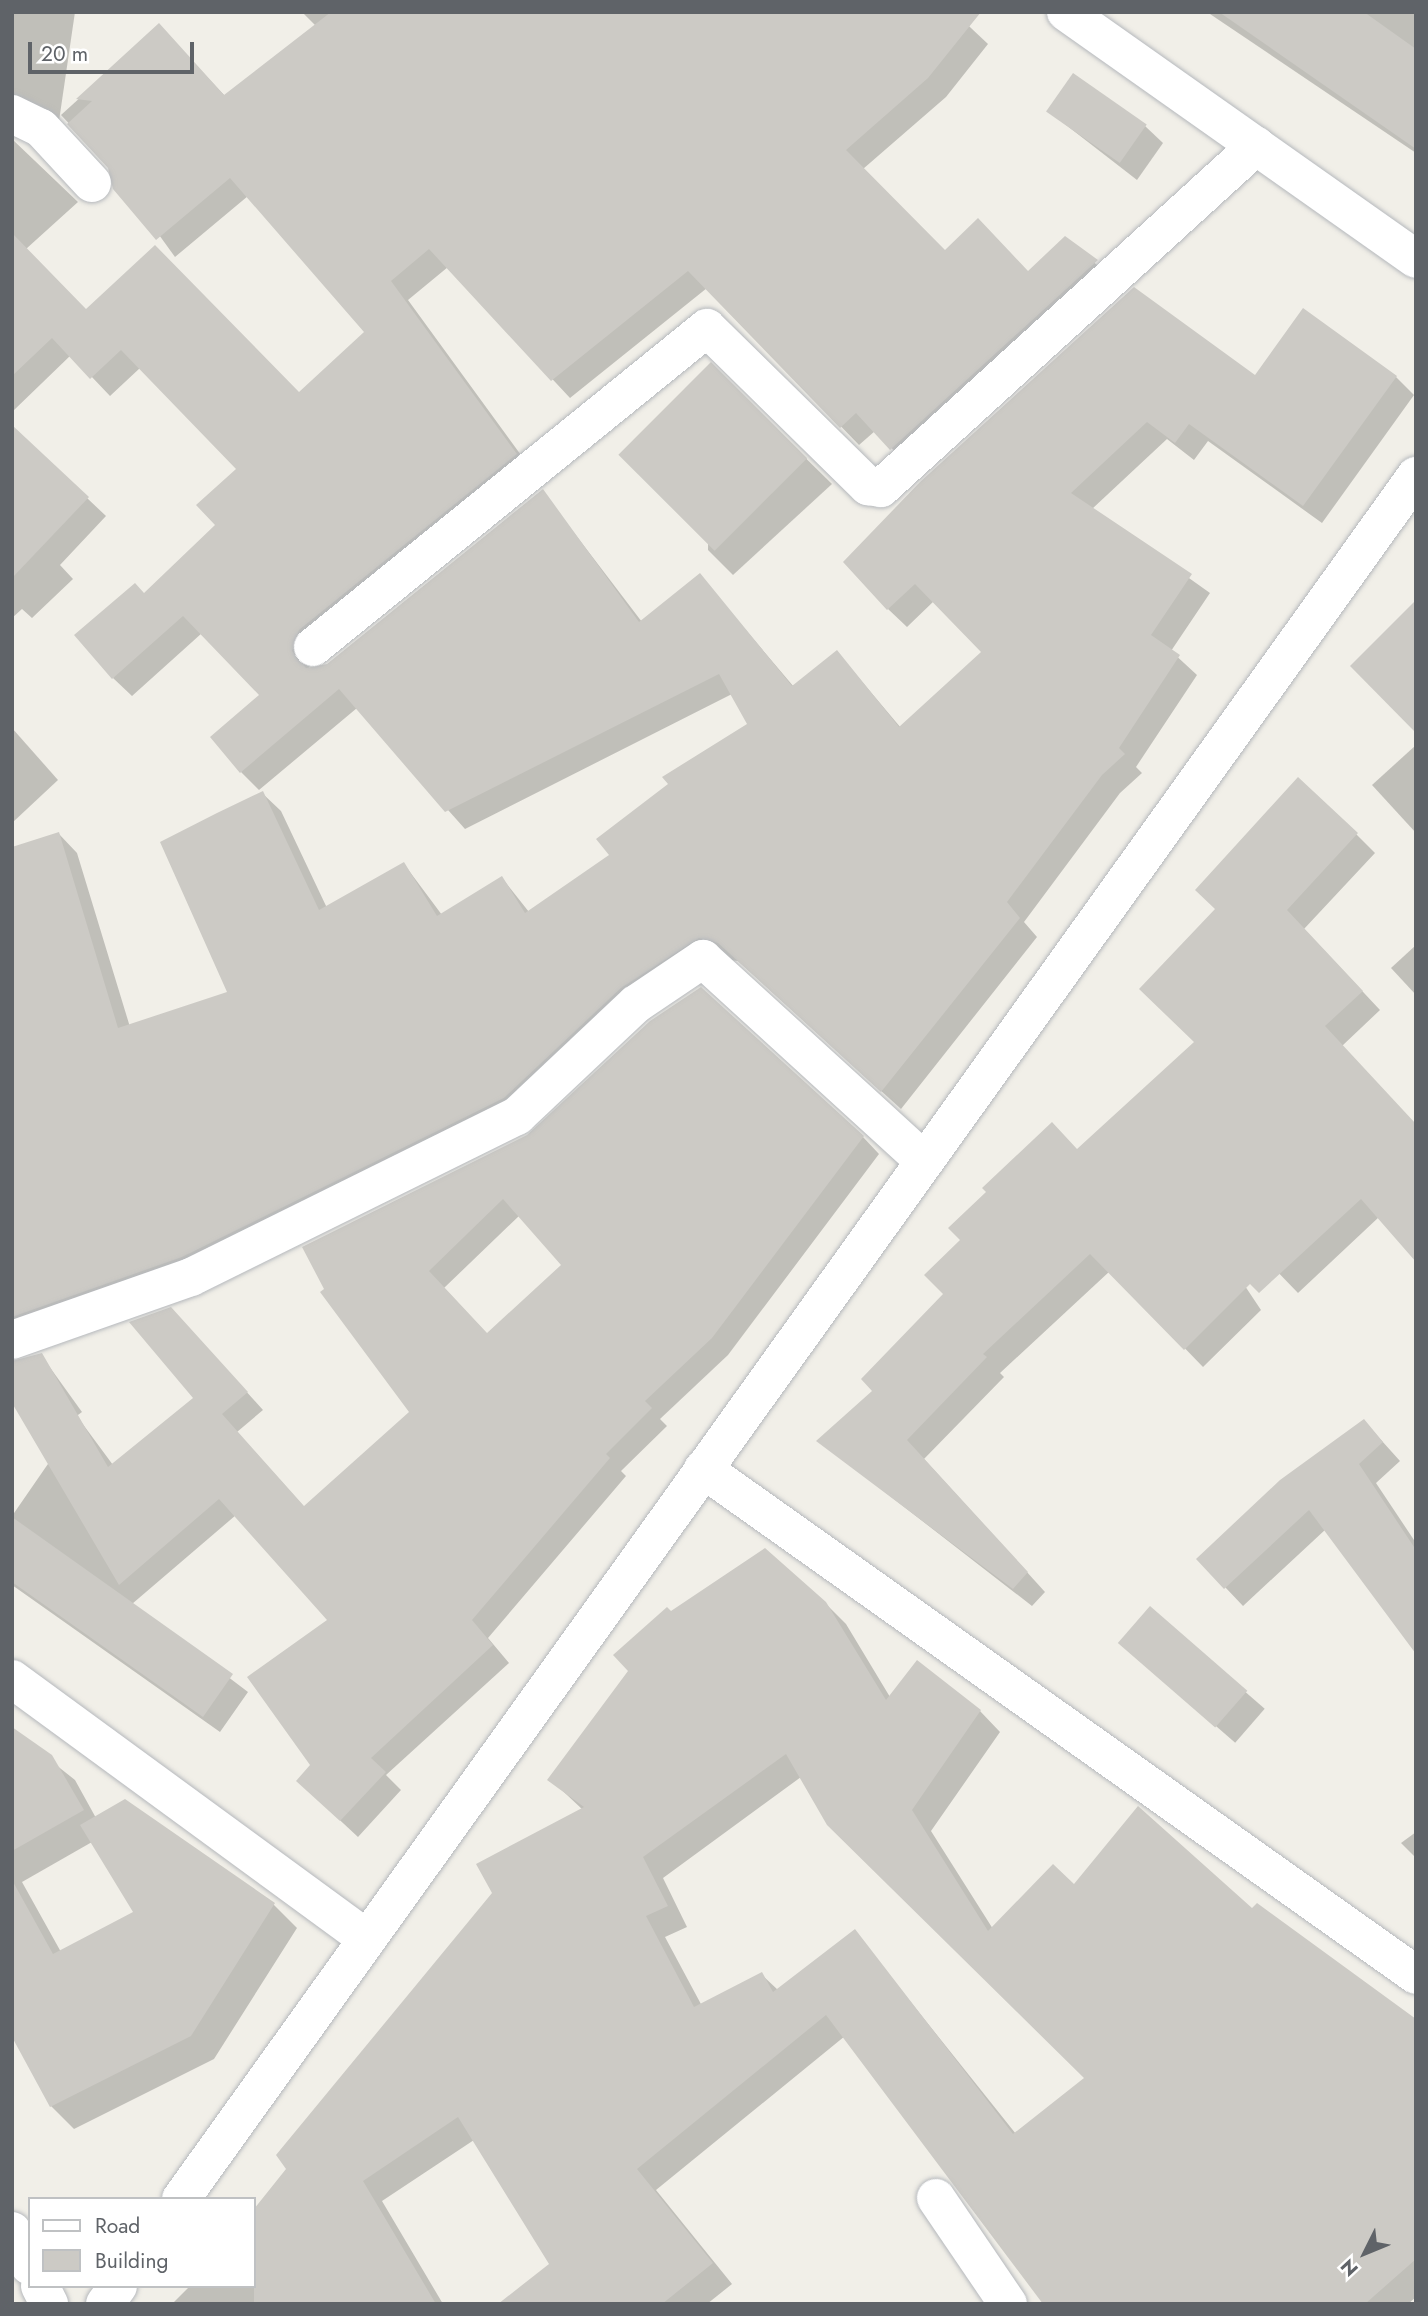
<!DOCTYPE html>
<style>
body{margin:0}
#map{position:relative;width:1428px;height:2316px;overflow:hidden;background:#f1efe8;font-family:Jost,sans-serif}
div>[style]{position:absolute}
.shadow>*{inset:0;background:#0003;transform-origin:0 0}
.building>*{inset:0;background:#cccac5;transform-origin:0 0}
.roads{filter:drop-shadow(0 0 2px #b5b8bc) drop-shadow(0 0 2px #b5b8bc)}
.street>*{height:38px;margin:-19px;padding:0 19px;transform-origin:19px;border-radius:19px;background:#fff}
span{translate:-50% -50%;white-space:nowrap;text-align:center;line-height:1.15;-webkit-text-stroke:5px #fff;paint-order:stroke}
.frame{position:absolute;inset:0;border:14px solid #5f6368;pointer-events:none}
.legend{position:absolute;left:28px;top:2197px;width:228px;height:91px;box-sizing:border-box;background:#fff;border:2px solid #bfc1c3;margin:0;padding:9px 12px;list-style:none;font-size:21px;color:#5f6368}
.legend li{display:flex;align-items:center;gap:14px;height:35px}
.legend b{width:35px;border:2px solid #bfc1c3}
.north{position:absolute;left:1330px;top:2218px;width:70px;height:70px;-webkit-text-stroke:5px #fff;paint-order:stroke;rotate:227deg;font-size:19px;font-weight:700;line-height:28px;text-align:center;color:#5f6368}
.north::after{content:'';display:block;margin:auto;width:24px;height:32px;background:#5f6368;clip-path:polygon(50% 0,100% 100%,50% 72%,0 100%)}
.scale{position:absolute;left:28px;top:42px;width:166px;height:32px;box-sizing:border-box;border:4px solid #5f6368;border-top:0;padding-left:9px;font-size:21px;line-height:24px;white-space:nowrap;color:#5f6368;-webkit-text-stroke:5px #fff;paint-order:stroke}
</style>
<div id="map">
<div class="shadow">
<div style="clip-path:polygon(12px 12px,75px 12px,59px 121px,12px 125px)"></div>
<div style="clip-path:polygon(302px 12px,954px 12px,988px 44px,946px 97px,863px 169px,945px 252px,1029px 273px,1066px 239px,1115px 280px,910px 467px,875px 431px,859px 445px,707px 288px,570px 398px,448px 267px,408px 300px,534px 473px,317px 648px,309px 668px,327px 666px,543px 492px,642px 622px,700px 576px,794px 687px,837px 652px,901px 728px,983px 652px,934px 601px,907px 627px,888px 609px,921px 484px,1255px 378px,1396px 377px,1414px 395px,1322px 523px,1208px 441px,1194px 460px,1167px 439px,1092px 509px,1210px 593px,1171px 651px,1197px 675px,1136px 767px,1142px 773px,1120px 793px,1024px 922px,1037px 937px,901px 1109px,738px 961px,710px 958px,523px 1116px,12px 1347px,12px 849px,59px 834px,77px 853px,130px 1027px,229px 993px,262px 793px,281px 811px,327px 908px,404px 864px,442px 915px,502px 878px,529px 912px,611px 856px,749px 725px,732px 694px,465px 829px,357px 708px,259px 790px,241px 772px,261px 695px,202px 633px,132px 696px,113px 678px,145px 594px,217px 525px,238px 469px,140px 368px,110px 396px,71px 355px,12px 412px,12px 139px,78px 202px,26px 249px,86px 311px,299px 394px,366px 332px,248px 196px,175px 257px,110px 167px,61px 115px,159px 26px,225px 96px,316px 26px)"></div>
<div style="clip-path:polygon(1207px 12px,1416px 12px,1416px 153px)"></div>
<div style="clip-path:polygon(1048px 111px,1145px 126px,1163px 143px,1137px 180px)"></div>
<div style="clip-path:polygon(711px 365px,832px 484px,733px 575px,708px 550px)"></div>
<div style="clip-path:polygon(12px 427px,106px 516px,60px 565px,73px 579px,32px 618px,22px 609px,12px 618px)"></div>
<div style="clip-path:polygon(12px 728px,58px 780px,12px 823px)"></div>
<div style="clip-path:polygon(1416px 745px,1416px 833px,1372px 785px)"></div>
<div style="clip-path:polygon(1356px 834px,1375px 853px,1304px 929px,1380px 1010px,1342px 1046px,1379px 1217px,1298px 1293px,1269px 1263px,1243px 1283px,1261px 1310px,1203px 1367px,1110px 1271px,1000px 1373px,1004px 1377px,924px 1459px,1045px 1592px,1032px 1606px,819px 1441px,875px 1391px,1077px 1151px,1196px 1042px,1142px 989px)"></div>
<div style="clip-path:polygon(1416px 945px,1416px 995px,1391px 968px)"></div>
<div style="clip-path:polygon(evenodd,528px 1137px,863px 1137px,879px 1154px,728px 1355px,660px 1419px,667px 1426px,621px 1471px,626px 1476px,488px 1638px,509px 1663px,386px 1775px,401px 1790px,358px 1837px,315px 1797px,312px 1766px,330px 1621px,236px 1515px,132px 1604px,248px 1692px,220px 1732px,12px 1585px,12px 1516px,79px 1419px,113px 1465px,195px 1398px,187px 1326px,263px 1410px,237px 1432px,305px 1508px,411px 1413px,322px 1292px,528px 1137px,520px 1215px,563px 1265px,488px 1335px,444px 1288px,520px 1215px)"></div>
<div style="clip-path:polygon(41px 1355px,82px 1412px,44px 1440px)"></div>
<div style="clip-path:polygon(1364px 1421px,1400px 1461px,1376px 1483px,1416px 1543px,1416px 1653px,1326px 1529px,1243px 1606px,1225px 1587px)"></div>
<div style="clip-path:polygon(evenodd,825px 1603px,846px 1624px,890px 1697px,980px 1711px,1000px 1732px,931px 1831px,993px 1929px,1074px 1887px,1252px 1910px,1416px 2020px,1416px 2297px,1408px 2304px,1184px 2304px,845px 2036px,656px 2190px,732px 2284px,707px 2304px,501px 2304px,551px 2264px,474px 2140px,382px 2201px,443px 2304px,172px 2304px,190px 2286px,254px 2286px,254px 2211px,583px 1810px,550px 1779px,671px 1613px,825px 1603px,801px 1777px,1087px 2078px,1016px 2134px,854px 1931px,778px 1990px,762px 1975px,702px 2006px,665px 1937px,687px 1927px,663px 1878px,801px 1777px)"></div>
<div style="left:1150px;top:1609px;width:152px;height:45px;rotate:41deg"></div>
<div style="clip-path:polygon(evenodd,12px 1730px,75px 1780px,96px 1818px,274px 1905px,297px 1928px,214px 2059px,74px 2129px,51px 2106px,12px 2033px,12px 1730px,92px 1842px,135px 1913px,61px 1952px,22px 1882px,92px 1842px)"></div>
<div style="clip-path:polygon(1416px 1832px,1416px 1858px,1401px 1843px)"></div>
</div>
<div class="building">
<div style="clip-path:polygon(331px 12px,981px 12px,928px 78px,846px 150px,945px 250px,978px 218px,1028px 271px,1065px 236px,1098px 260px,890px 450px,856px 413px,840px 428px,688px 271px,551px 381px,429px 249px,391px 281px,517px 454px,299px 630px,292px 651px,306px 668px,327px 664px,543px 489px,639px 622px,700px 573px,792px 686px,837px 650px,899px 727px,981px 652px,915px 584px,887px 610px,843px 562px,920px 482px,1134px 287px,1255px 375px,1303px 308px,1397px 376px,1303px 506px,1189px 424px,1175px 443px,1147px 422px,1071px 493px,1192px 574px,1151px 635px,1180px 655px,1119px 748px,1125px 754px,1102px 775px,1007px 902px,1020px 918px,881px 1092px,718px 943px,699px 938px,621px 988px,504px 1098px,182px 1257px,12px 1317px,12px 847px,59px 832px,118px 1028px,227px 992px,160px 842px,217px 813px,263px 791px,319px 910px,404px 862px,437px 916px,502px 876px,525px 913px,609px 855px,596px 839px,668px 784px,662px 777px,747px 724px,719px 674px,445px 812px,339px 689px,240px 773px,210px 737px,259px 695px,183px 616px,112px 679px,74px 635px,135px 583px,144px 593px,215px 525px,196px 505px,236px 469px,121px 350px,90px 379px,52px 338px,12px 376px,12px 233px,86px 309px,155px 245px,299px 392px,364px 332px,230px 178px,156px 240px,113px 189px,108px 168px,67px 124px,92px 101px,76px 99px,159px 23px,224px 95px)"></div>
<div style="clip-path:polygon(1219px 12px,1364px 12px,1416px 49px,1416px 149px)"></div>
<div style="left:1073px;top:73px;width:90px;height:47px;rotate:35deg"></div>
<div style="left:711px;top:362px;width:136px;height:131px;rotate:45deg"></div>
<div style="clip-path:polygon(12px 425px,89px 497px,12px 578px)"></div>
<div style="clip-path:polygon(1416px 600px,1416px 733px,1350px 666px)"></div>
<div style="clip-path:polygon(1298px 777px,1358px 833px,1287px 910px,1363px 991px,1325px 1026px,1416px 1124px,1416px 1262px,1361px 1199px,1259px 1293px,1250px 1284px,1184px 1350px,1090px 1254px,983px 1354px,987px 1357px,907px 1440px,1028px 1572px,1013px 1589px,816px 1441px,872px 1391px,861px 1379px,943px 1294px,924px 1275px,960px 1240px,948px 1228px,986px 1192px,982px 1188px,1052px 1122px,1077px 1149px,1194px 1042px,1139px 989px,1215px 909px,1195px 890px)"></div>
<div style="clip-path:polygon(evenodd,701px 987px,864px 1136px,712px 1338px,645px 1401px,652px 1408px,606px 1454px,610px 1458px,472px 1620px,493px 1645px,371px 1758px,386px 1772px,340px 1821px,296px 1781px,310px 1765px,247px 1677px,327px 1620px,219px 1499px,119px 1585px,12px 1403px,12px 1361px,42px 1353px,108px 1467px,193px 1398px,129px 1322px,171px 1307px,248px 1392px,222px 1414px,304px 1506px,409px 1412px,320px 1292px,324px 1289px,302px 1247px,527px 1135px,650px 1021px,701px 987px,503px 1199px,561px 1265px,487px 1333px,429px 1271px,503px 1199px)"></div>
<div style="clip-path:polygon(1364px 1419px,1383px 1442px,1359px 1464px,1416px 1550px,1416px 1654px,1309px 1510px,1224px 1589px,1196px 1559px,1280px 1480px)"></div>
<div style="clip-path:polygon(12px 1517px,233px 1674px,203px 1717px,12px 1582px)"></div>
<div style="clip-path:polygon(evenodd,765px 1548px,826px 1602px,886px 1700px,917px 1660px,981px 1710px,912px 1810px,988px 1931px,1053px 1864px,1074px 1884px,1138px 1806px,1252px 1908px,1257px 1903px,1416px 2019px,1416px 2259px,1365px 2304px,1043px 2304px,826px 2015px,637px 2169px,713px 2263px,662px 2304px,498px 2304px,549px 2264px,458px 2117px,363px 2181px,436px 2304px,254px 2304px,254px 2209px,286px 2169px,276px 2155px,492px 1893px,476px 1864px,584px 1807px,547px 1780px,628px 1671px,613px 1655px,667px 1607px,671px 1611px,765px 1548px,786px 1754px,827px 1825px,1084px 2078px,1013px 2134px,855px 1929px,773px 1992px,762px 1972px,694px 2007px,646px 1916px,668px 1906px,643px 1857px,786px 1754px)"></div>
<div style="left:1150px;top:1606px;width:129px;height:49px;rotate:41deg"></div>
<div style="clip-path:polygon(12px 1727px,52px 1755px,84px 1810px,12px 1851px)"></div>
<div style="clip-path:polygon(125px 1799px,275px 1903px,191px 2036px,50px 2107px,12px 2037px,12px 1880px,53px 1954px,133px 1912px,80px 1825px)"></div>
</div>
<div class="roads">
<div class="street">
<div style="left:1066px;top:12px;width:428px;rotate:35.2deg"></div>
<div style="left:12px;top:114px;width:32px;rotate:26deg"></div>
<div style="left:41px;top:128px;width:75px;rotate:47.2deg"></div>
<div style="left:313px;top:647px;width:507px;rotate:-39deg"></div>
<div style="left:707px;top:328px;width:226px;rotate:44.5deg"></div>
<div style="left:868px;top:486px;width:13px;rotate:9deg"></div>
<div style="left:881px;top:488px;width:508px;rotate:-42.36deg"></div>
<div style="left:12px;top:1340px;width:190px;rotate:-19.4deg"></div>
<div style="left:191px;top:1277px;width:364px;rotate:-26.3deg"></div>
<div style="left:517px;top:1116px;width:163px;rotate:-43.3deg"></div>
<div style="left:636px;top:1004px;width:81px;rotate:-33.9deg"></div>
<div style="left:703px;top:959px;width:299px;rotate:42.4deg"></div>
<div style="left:703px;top:1469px;width:874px;rotate:35.36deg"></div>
<div style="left:12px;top:1679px;width:440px;rotate:36.2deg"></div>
<div style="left:936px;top:2198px;width:128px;rotate:55.8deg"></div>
<div style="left:181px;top:2199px;width:2120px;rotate:-54.37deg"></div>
<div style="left:12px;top:2231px;width:39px;rotate:63deg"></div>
<div style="left:40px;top:2286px;width:20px;rotate:63deg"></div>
<div style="left:105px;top:2304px;width:22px;rotate:-54deg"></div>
</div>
</div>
<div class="frame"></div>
<ul class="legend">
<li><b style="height:9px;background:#fff"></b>Road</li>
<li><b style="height:19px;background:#cccac5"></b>Building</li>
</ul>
<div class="north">N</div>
<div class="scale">20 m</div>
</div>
